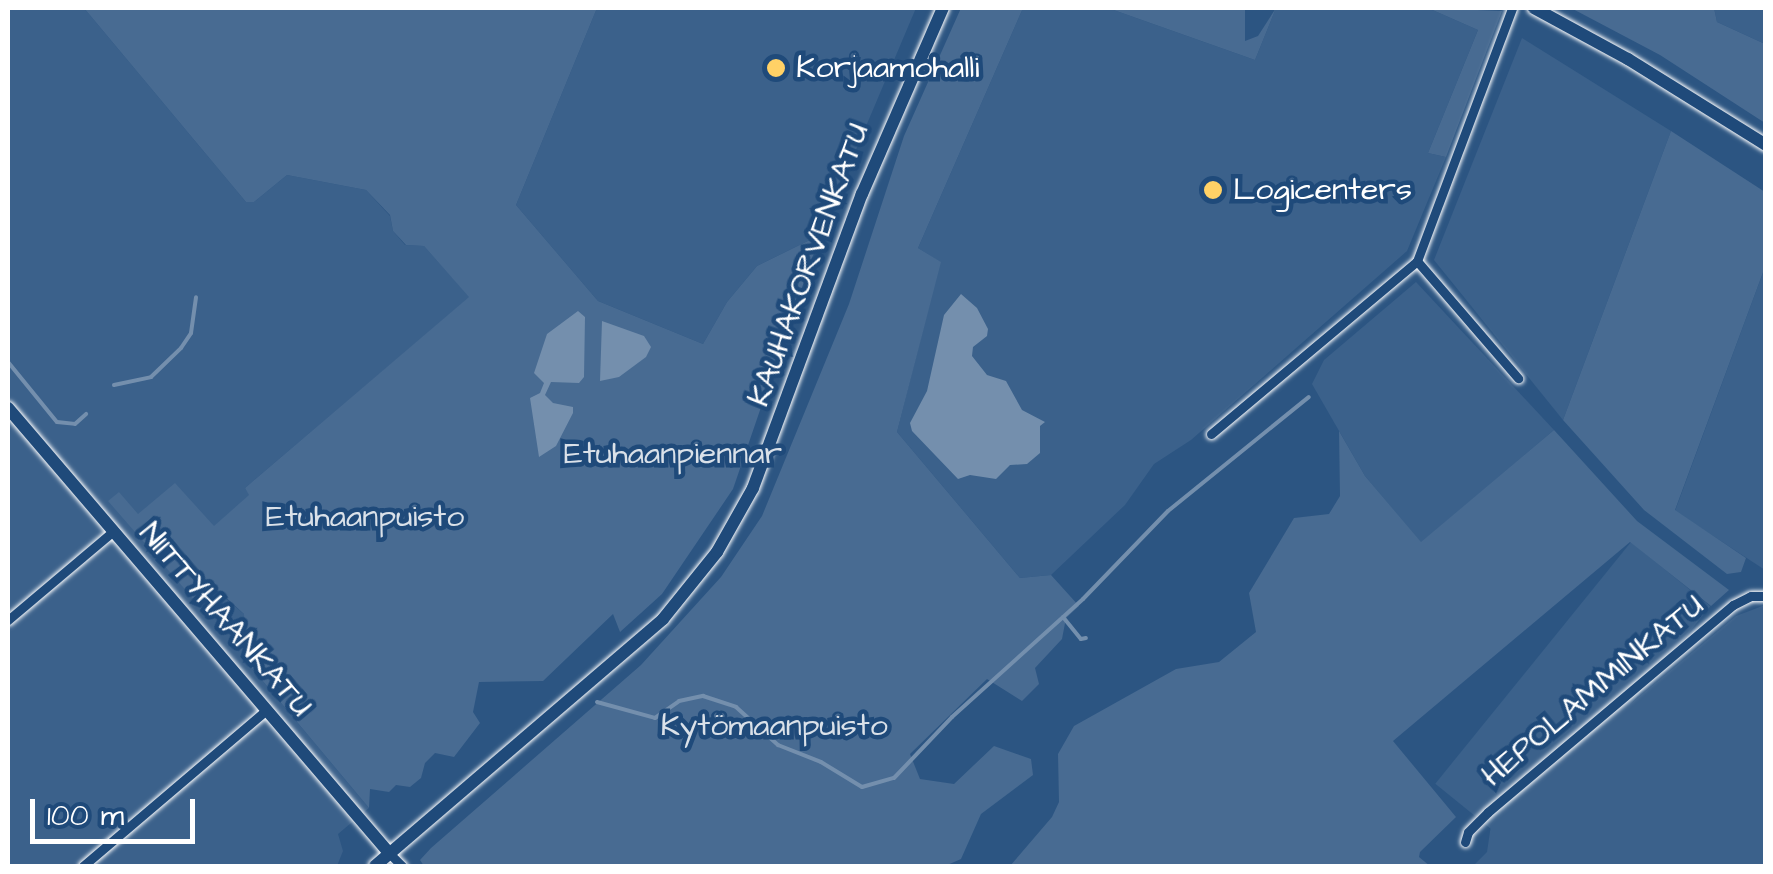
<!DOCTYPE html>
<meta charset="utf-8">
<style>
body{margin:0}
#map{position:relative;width:1773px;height:874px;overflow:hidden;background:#2c5582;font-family:"Architects Daughter",sans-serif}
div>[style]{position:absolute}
.built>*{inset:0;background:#3b618b;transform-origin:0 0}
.green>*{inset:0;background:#486b92}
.water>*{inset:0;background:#748fad}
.stream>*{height:4px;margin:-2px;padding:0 2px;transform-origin:2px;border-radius:2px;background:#748fad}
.roads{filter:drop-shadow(0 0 2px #fff) drop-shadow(0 0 2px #fff)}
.street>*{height:9px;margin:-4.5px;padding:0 4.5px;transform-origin:4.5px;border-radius:4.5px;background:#1f4a7a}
.secondary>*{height:12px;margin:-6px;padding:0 6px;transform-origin:6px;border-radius:6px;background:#1f4a7a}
.dots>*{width:28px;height:28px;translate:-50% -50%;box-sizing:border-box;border:5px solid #1f4a7a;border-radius:50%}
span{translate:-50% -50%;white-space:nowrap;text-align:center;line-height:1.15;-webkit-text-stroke:9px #1f4a7a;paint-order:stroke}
.poi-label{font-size:32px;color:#fff}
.left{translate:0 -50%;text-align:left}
.street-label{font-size:32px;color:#fff}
.park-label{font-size:32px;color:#dae1e9}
.frame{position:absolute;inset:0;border:10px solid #fff;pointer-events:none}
.scale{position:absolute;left:30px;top:799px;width:165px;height:45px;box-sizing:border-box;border:5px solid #fff;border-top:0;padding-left:12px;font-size:30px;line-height:35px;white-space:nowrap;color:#fff;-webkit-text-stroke:8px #1f4a7a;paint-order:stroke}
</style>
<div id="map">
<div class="built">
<div style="clip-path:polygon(8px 8px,84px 8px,246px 202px,254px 202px,287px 175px,366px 190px,390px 216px,393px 231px,405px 245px,424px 246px,470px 297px,245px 488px,250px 495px,214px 527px,138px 515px,109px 501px,244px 614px,246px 661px,369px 808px,338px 834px,343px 851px,337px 866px,8px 866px)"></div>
<div style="clip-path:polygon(597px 8px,916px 8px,820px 235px,757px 266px,727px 302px,703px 344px,598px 301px,516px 205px)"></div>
<div style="clip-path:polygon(1023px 8px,1108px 8px,1255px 60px,1276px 8px,1428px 8px,1478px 30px,1428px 153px,1446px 157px,1407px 251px,1191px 440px,1154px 464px,1125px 505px,1051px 575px,1020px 578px,897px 432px,940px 262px,918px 248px)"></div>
<div style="clip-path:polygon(1714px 8px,1765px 8px,1765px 44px,1717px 22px)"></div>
<div style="clip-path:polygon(1522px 38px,1671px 131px,1563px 420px,1434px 260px)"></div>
<div style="clip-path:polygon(1765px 267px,1765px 570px,1675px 511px)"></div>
<div style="clip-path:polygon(1416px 282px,1554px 430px,1421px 543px,1365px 476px,1312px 384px,1324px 360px)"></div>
<div style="left:1631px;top:542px;width:102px;height:311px;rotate:39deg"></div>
<div style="clip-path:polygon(1765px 605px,1765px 866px,1473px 866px,1487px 852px,1491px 825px,1499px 814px,1736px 616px)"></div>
</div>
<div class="green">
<div style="clip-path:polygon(84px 8px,597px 8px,516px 205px,598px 301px,703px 344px,727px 302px,757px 266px,820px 235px,733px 489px,662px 594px,620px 632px,613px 614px,543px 681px,479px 682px,473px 712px,480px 723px,454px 757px,435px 753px,425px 763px,421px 778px,410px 787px,396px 785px,389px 792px,370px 789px,369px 808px,246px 661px,244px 614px,221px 593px,196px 602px,108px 501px,119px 492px,138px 514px,175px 483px,214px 526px,249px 495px,245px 488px,469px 297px,424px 246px,406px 245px,393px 231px,390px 215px,366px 190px,287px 175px,254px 202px,246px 202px)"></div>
<div style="clip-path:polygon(961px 8px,1023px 8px,918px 248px,941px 262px,897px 432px,1020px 578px,1051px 575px,1079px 606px,1066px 618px,1062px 639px,1035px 668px,1039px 684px,1022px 701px,987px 679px,910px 754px,920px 779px,954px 784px,994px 746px,1031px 759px,1033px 775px,981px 814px,961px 859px,945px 866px,424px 866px,420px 860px,431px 848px,641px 665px,721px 577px,762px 516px,849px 304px,904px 136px)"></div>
<div style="clip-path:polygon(1108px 8px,1245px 8px,1245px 41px,1258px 36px,1276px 8px,1255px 60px)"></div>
<div style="clip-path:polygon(1428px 8px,1502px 11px,1446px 157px,1428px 153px,1478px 30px)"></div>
<div style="clip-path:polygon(1571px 8px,1714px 8px,1717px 22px,1765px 44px,1765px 123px,1660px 55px)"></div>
<div style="clip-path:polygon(1671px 131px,1765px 192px,1765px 267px,1675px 510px,1746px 558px,1741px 572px,1727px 574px,1644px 510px,1563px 420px)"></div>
<div style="clip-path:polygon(1554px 430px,1637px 521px,1729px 590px,1711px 606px,1630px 542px,1393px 741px,1456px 817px,1420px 852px,1419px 857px,1430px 866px,1010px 866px,1052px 817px,1059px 802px,1058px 754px,1074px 726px,1176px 669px,1219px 662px,1256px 632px,1249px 593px,1294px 518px,1329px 514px,1340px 496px,1339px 431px,1365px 476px,1421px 542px)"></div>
</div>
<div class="water">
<div style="clip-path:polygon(961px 294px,977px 308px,988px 329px,987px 336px,973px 347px,972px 356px,987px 375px,1006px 381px,1022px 410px,1045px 422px,1040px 426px,1040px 453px,1027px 464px,1010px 465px,996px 479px,970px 475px,958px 479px,912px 431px,910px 423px,927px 391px,944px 315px)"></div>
<div style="clip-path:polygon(578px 311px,585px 317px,584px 377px,579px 383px,551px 382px,545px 395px,553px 403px,573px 407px,573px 413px,556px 446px,539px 457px,530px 398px,540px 393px,544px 383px,534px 373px,547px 334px)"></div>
<div style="clip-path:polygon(602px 321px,644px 336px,651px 347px,646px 357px,619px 377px,600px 381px)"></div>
</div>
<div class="stream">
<div style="left:8px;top:362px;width:77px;rotate:50.8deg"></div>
<div style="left:57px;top:422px;width:18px;rotate:6deg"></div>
<div style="left:75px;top:424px;width:15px;rotate:-42deg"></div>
<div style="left:114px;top:385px;width:38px;rotate:-12deg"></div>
<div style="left:151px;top:377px;width:42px;rotate:-44deg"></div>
<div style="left:181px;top:348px;width:18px;rotate:-56deg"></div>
<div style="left:191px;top:333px;width:36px;rotate:-82deg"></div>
<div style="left:1063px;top:617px;width:28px;rotate:51deg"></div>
<div style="left:1081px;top:639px;width:5px;rotate:-11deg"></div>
<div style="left:597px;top:702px;width:60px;rotate:15.4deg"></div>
<div style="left:655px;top:718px;width:29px;rotate:-35deg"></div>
<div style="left:679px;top:701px;width:25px;rotate:-12deg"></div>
<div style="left:703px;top:696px;width:35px;rotate:18deg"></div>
<div style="left:736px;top:707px;width:57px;rotate:42.1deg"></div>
<div style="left:778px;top:745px;width:46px;rotate:21.6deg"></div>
<div style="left:821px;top:762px;width:48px;rotate:31.4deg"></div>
<div style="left:862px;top:787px;width:33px;rotate:-16deg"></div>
<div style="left:894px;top:778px;width:84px;rotate:-46.4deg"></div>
<div style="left:952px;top:717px;width:176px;rotate:-42deg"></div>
<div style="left:1083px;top:599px;width:122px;rotate:-46deg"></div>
<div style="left:1168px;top:511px;width:181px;rotate:-39deg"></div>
</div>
<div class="roads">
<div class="street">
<div style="left:1417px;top:261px;width:155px;rotate:49.2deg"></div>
<div style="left:1211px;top:434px;width:269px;rotate:-40deg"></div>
<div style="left:1417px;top:261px;width:270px;rotate:-69.4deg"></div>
<div style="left:8px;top:620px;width:136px;rotate:-40.2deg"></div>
<div style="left:1465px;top:842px;width:10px;rotate:-73deg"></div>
<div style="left:1468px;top:832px;width:28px;rotate:-45deg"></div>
<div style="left:1488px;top:812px;width:321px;rotate:-40.2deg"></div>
<div style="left:1733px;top:605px;width:20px;rotate:-27deg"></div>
<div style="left:1751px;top:596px;width:15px"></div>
<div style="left:390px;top:854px;width:17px;rotate:45deg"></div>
<div style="left:83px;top:866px;width:240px;rotate:-40.4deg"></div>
</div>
<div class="secondary">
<div style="left:1534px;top:8px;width:107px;rotate:28.5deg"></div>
<div style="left:1628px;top:59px;width:163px;rotate:31.9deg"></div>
<div style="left:8px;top:408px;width:587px;rotate:49.42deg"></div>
<div style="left:375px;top:866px;width:379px;rotate:-40.6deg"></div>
<div style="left:663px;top:619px;width:86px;rotate:-51.1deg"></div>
<div style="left:717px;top:552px;width:73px;rotate:-60.6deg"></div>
<div style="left:753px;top:488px;width:314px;rotate:-69.7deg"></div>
<div style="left:862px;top:194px;width:203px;rotate:-66.5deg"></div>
</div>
</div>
<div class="dots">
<div style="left:776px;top:68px;background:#ffd166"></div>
<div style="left:1213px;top:190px;background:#ffd166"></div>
</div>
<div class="poi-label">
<span class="left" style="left:796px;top:68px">Korjaamohalli</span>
<span class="left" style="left:1233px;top:190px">Logicenters</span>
</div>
<div class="street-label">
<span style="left:809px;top:265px;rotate:-70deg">KAUHAKORVENKATU</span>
<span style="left:225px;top:620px;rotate:49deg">NIITTYHAANKATU</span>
<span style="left:1593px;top:691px;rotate:-40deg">HEPOLAMMINKATU</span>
</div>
<div class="park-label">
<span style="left:673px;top:454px">Etuhaanpiennar</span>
<span style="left:365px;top:517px">Etuhaanpuisto</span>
<span style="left:774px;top:726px">Kytömaanpuisto</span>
</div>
<div class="frame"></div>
<div class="scale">100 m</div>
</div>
